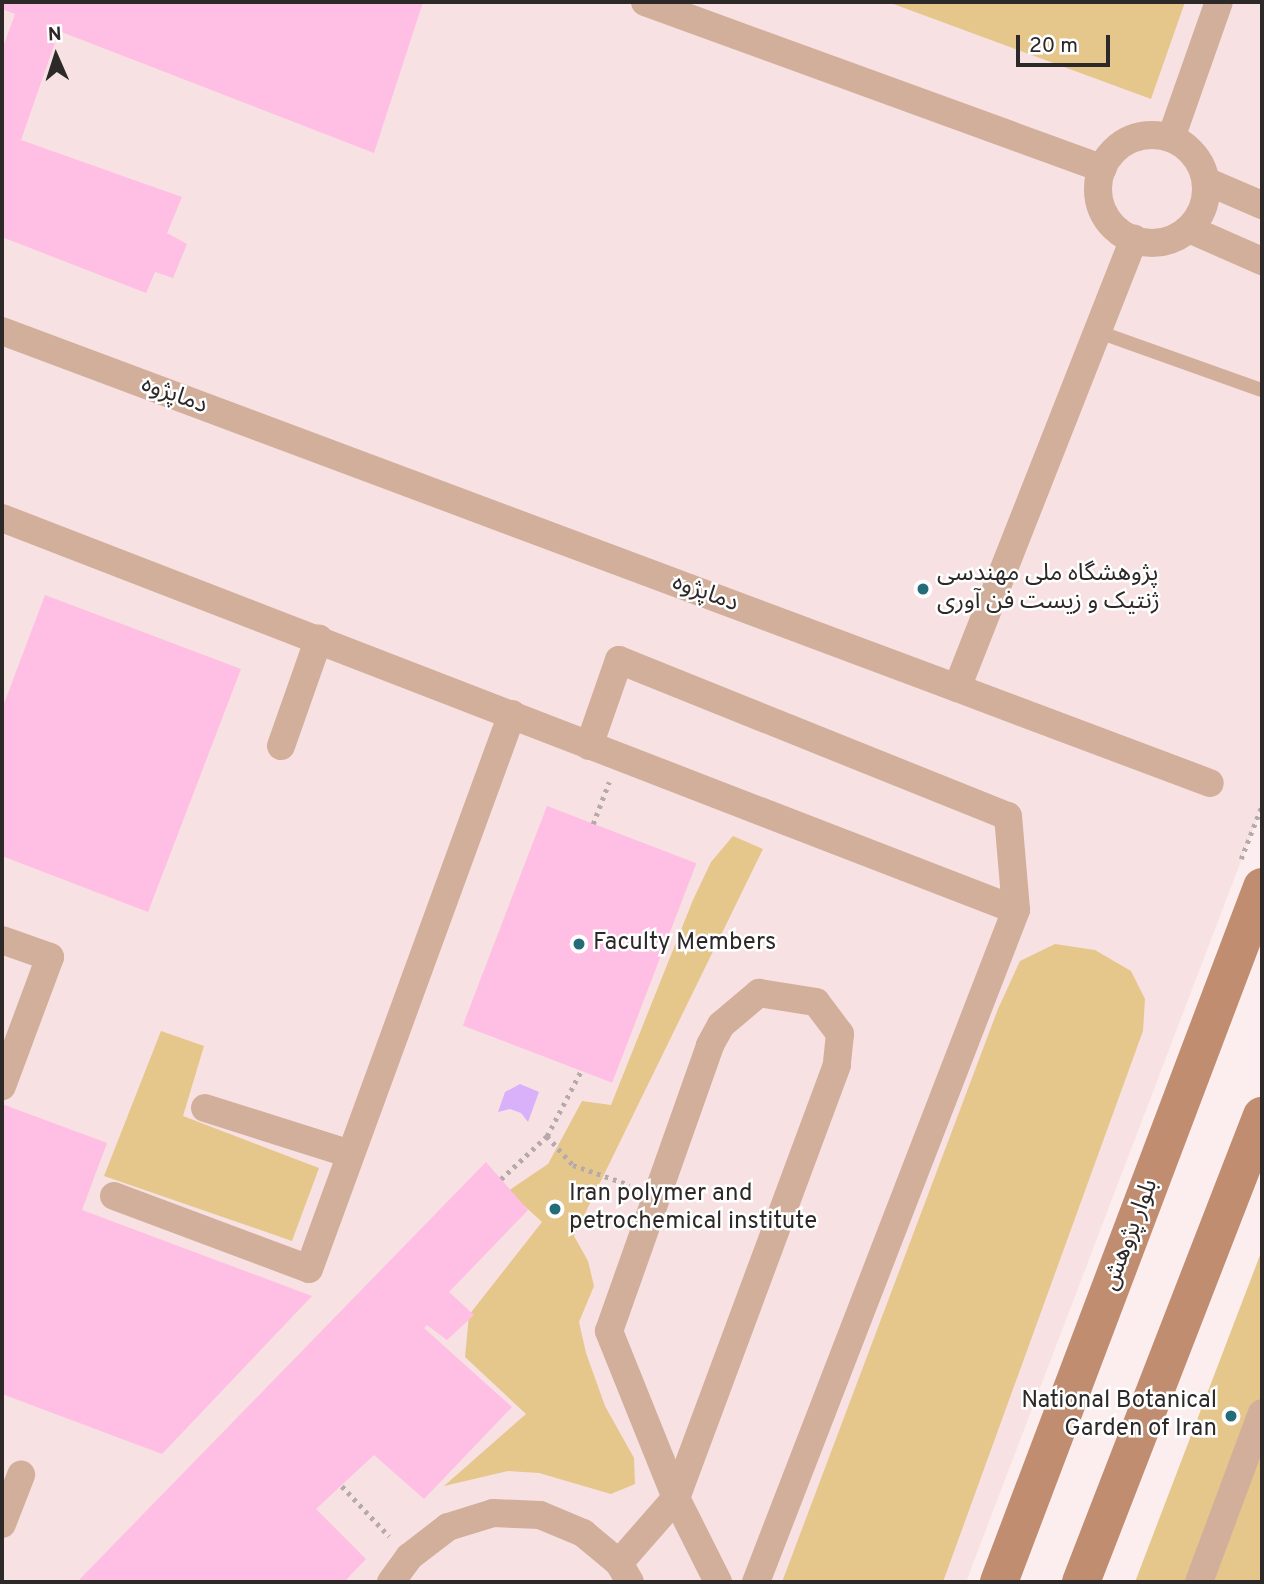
<!DOCTYPE html>
<meta charset="utf-8">
<style>
body{margin:0}
#map{position:relative;width:1264px;height:1584px;overflow:hidden;background:#fceeee;font-family:Overpass,"Noto Sans Arabic",sans-serif}
div>[style]{position:absolute}
.built>*{inset:0;background:#f8e1e2}
.green>*{inset:0;background:#e5c78c}
.water>*{inset:0;background:#d9b0fa}
.building>*{inset:0;background:#ffbee4;transform-origin:0 0}
.path>*{height:4.5px;margin-top:-2.25px;transform-origin:0;background:repeating-linear-gradient(90deg,#b5aaaa 0 3.5px,transparent 0 8.5px)}
.lane>*{height:14px;margin:-7px;padding:0 7px;transform-origin:7px;border-radius:7px;background:#d2af9b}
.street>*{height:28px;margin:-14px;padding:0 14px;transform-origin:14px;border-radius:14px;background:#d2af9b}
.street>.ring{margin:-14px;padding:0;box-sizing:content-box;background:none;border:28px solid #d2af9b;border-radius:50%}
.secondary>*{height:38px;margin:-19px;padding:0 19px;transform-origin:19px;border-radius:19px;background:#c08d70}
.dots>*{width:19px;height:19px;translate:-50% -50%;box-sizing:border-box;border:4px solid #fff;border-radius:50%}
span{translate:-50% -50%;white-space:nowrap;text-align:center;line-height:1.15;-webkit-text-stroke:5px #fff;paint-order:stroke}
.street-label{font-size:24px;color:#2e2929}
.poi-label{font-size:24px;color:#2e2929}
.left{translate:0 -50%;text-align:left}
.right{translate:-100% -50%;text-align:right}
.frame{position:absolute;inset:0;border:4px solid #2e2929;pointer-events:none}
.north{position:absolute;left:21px;top:21px;width:70px;height:70px;-webkit-text-stroke:5px #fff;paint-order:stroke;rotate:357deg;font-size:19px;font-weight:700;line-height:28px;text-align:center;color:#2e2929}
.north::after{content:'';display:block;margin:auto;width:24px;height:32px;background:#2e2929;clip-path:polygon(50% 0,100% 100%,50% 72%,0 100%)}
.scale{position:absolute;left:1016px;top:35px;width:94px;height:32px;box-sizing:border-box;border:4px solid #2e2929;border-top:0;padding-left:9px;font-size:21px;line-height:24px;white-space:nowrap;color:#2e2929;-webkit-text-stroke:5px #fff;paint-order:stroke}
</style>
<div id="map">
<div class="built">
<div style="clip-path:polygon(2px 2px,1262px 2px,1262px 806px,966px 1582px,2px 1582px)"></div>
</div>
<div class="green">
<div style="clip-path:polygon(888px 2px,1185px 2px,1151px 99px)"></div>
<div style="clip-path:polygon(733px 836px,763px 849px,574px 1236px,588px 1261px,594px 1286px,579px 1322px,586px 1353px,605px 1406px,634px 1458px,635px 1484px,611px 1494px,539px 1473px,508px 1471px,444px 1486px,526px 1414px,465px 1357px,469px 1315px,542px 1222px,508px 1191px,548px 1164px,582px 1101px,611px 1105px,693px 900px,711px 862px)"></div>
<div style="clip-path:polygon(1055px 944px,1095px 950px,1131px 971px,1145px 999px,1143px 1031px,943px 1582px,782px 1582px,998px 1009px,1020px 961px)"></div>
<div style="clip-path:polygon(161px 1031px,204px 1046px,183px 1116px,319px 1168px,292px 1241px,104px 1176px)"></div>
<div style="clip-path:polygon(1262px 1250px,1262px 1582px,1135px 1582px)"></div>
</div>
<div class="water">
<div style="clip-path:polygon(520px 1084px,539px 1092px,528px 1122px,521px 1113px,510px 1109px,498px 1112px,505px 1092px)"></div>
</div>
<div class="building">
<div style="clip-path:polygon(2px 2px,423px 2px,374px 153px,59px 31px,21px 140px,182px 197px,167px 233px,187px 244px,173px 278px,155px 272px,146px 293px,2px 237px,2px 50px,15px 14px,2px 9px)"></div>
<div style="clip-path:polygon(45px 595px,241px 669px,148px 912px,2px 856px,2px 709px)"></div>
<div style="left:547px;top:806px;width:160px;height:235px;rotate:21deg"></div>
<div style="clip-path:polygon(2px 1104px,107px 1143px,82px 1210px,312px 1296px,162px 1454px,2px 1394px)"></div>
<div style="clip-path:polygon(486px 1162px,528px 1210px,449px 1292px,474px 1315px,447px 1340px,427px 1325px,424px 1328px,512px 1407px,424px 1499px,374px 1455px,316px 1509px,366px 1559px,344px 1582px,77px 1582px)"></div>
</div>
<div class="path">
<div style="left:593px;top:824px;width:45px;rotate:-69.1deg"></div>
<div style="left:1241px;top:859px;width:58px;rotate:-68.7deg"></div>
<div style="left:547px;top:1136px;width:39px;rotate:48deg"></div>
<div style="left:573px;top:1165px;width:60px;rotate:19.3deg"></div>
<div style="left:501px;top:1179px;width:63px;rotate:-43.1deg"></div>
<div style="left:547px;top:1136px;width:73px;rotate:-62.4deg"></div>
<div style="left:342px;top:1486px;width:69px;rotate:46.8deg"></div>
</div>
<div class="lane">
<div style="left:1096px;top:331px;width:176px;rotate:19.6deg"></div>
</div>
<div class="street">
<div style="left:645px;top:2px;width:487px;rotate:20deg"></div>
<div class="ring" style="left:1098px;top:135px;width:80px;height:80px"></div>
<div style="left:1171px;top:138px;width:144px;rotate:-70.6deg"></div>
<div style="left:1206px;top:181px;width:61px;rotate:23.2deg"></div>
<div style="left:1189px;top:229px;width:80px;rotate:23.7deg"></div>
<div style="left:2px;top:331px;width:1020px;rotate:20.5deg"></div>
<div style="left:957px;top:688px;width:483px;rotate:-68.5deg"></div>
<div style="left:2px;top:518px;width:1087px;rotate:21.14deg"></div>
<div style="left:1016px;top:910px;width:721px;rotate:111.15deg"></div>
<div style="left:957px;top:688px;width:270px;rotate:20.6deg"></div>
<div style="left:281px;top:746px;width:114px;rotate:-70.6deg"></div>
<div style="left:589px;top:746px;width:91px;rotate:-70.8deg"></div>
<div style="left:619px;top:660px;width:419px;rotate:21.9deg"></div>
<div style="left:1008px;top:816px;width:94px;rotate:85.1deg"></div>
<div style="left:2px;top:940px;width:51px;rotate:19.5deg"></div>
<div style="left:50px;top:957px;width:138px;rotate:110.4deg"></div>
<div style="left:759px;top:993px;width:58px;rotate:9deg"></div>
<div style="left:816px;top:1002px;width:40px;rotate:53deg"></div>
<div style="left:840px;top:1034px;width:31px;rotate:96deg"></div>
<div style="left:837px;top:1065px;width:462px;rotate:110.4deg"></div>
<div style="left:676px;top:1498px;width:180px;rotate:-111.9deg"></div>
<div style="left:609px;top:1331px;width:303px;rotate:-70.5deg"></div>
<div style="left:710px;top:1045px;width:23px;rotate:-61deg"></div>
<div style="left:721px;top:1025px;width:50px;rotate:-40.1deg"></div>
<div style="left:205px;top:1108px;width:152px;rotate:17.6deg"></div>
<div style="left:114px;top:1196px;width:208px;rotate:20.5deg"></div>
<div style="left:309px;top:1269px;width:591px;rotate:-69.91deg"></div>
<div style="left:2px;top:1524px;width:53px;rotate:-68.8deg"></div>
<div style="left:619px;top:1563px;width:86px;rotate:-48.8deg"></div>
<div style="left:676px;top:1498px;width:94px;rotate:63.4deg"></div>
<div style="left:391px;top:1582px;width:31px;rotate:-54deg"></div>
<div style="left:409px;top:1557px;width:49px;rotate:-37.6deg"></div>
<div style="left:448px;top:1527px;width:47px;rotate:-17.3deg"></div>
<div style="left:493px;top:1513px;width:47px;rotate:2.4deg"></div>
<div style="left:540px;top:1515px;width:47px;rotate:22.7deg"></div>
<div style="left:583px;top:1533px;width:47px;rotate:39.8deg"></div>
<div style="left:619px;top:1563px;width:22px;rotate:60deg"></div>
<div style="left:1199px;top:1582px;width:180px;rotate:-69.6deg"></div>
</div>
<div class="secondary">
<div style="left:999px;top:1582px;width:743px;rotate:-69.27deg"></div>
<div style="left:1081px;top:1582px;width:500px;rotate:-68.8deg"></div>
</div>
<div class="dots">
<div style="left:923px;top:589px;background:#246d78"></div>
<div style="left:579px;top:944px;background:#246d78"></div>
<div style="left:555px;top:1209px;background:#246d78"></div>
<div style="left:1231px;top:1416px;background:#246d78"></div>
</div>
<div class="street-label">
<span style="left:174px;top:396px;rotate:20deg">دماپژوه</span>
<span style="left:705px;top:594px;rotate:20deg">دماپژوه</span>
<span style="left:1131px;top:1235px;rotate:-69deg">بلوار پژوهش</span>
</div>
<div class="poi-label">
<span class="left" style="left:937px;top:589px">پژوهشگاه ملی مهندسی<br>ژنتیک و زیست فن آوری</span>
<span class="left" style="left:593px;top:944px">Faculty Members</span>
<span class="left" style="left:569px;top:1209px">Iran polymer and<br>petrochemical institute</span>
<span class="right" style="left:1217px;top:1416px">National Botanical<br>Garden of Iran</span>
</div>
<div class="frame"></div>
<div class="north">N</div>
<div class="scale">20 m</div>
</div>
